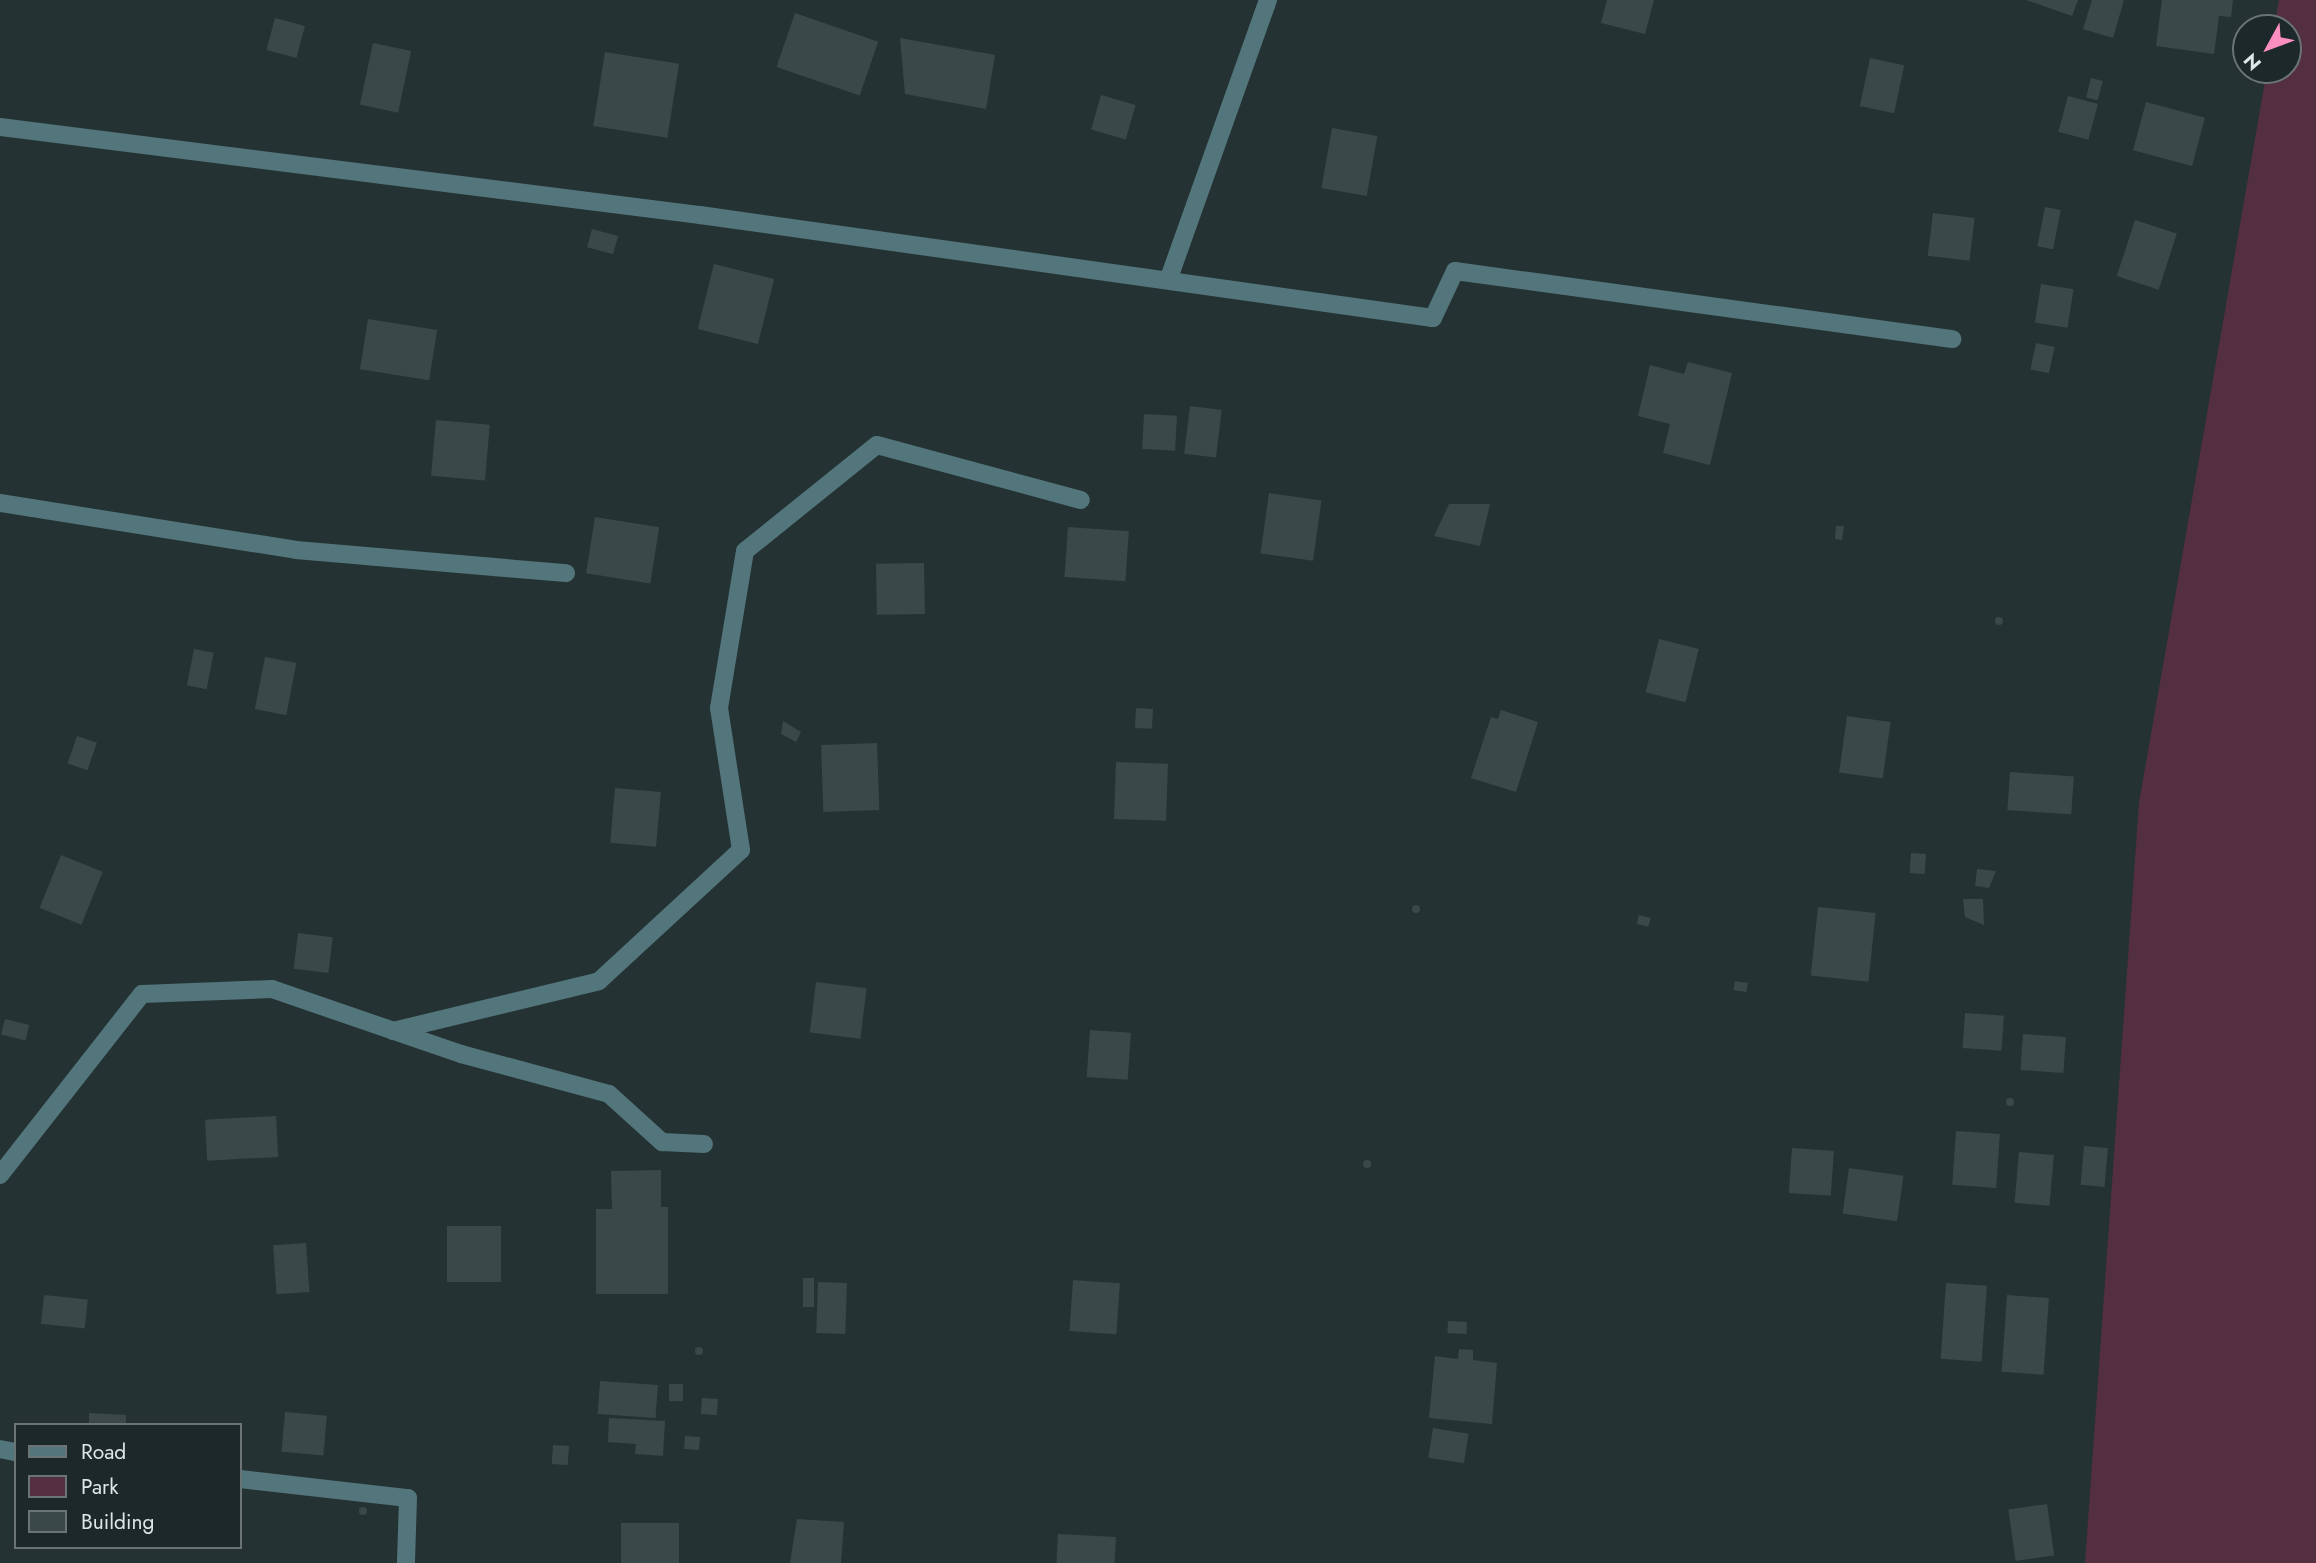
<!DOCTYPE html>
<style>
body{margin:0}
#map{position:relative;width:2316px;height:1563px;overflow:hidden;background:#253233;font-family:Jost,sans-serif}
div>[style]{position:absolute}
.green>*{inset:0;background:#542f3f}
.building>*{inset:0;background:#3b484a;transform-origin:0 0}
.round{border-radius:50%}
.minor>*{height:18px;margin:-9px;padding:0 9px;transform-origin:9px;border-radius:9px;background:#52767b}
span{translate:-50% -50%;white-space:nowrap;text-align:center;line-height:1.15;-webkit-text-stroke:5px #1c2829;paint-order:stroke}
.legend{position:absolute;left:14px;top:1423px;width:228px;height:126px;box-sizing:border-box;background:#1c2829;border:2px solid #6a7475;margin:0;padding:9px 12px;list-style:none;font-size:21px;color:#dee6e7}
.legend li{display:flex;align-items:center;gap:14px;height:35px}
.legend b{width:35px;border:2px solid #6a7475}
.north{position:absolute;left:2232px;top:14px;width:70px;height:70px;box-sizing:border-box;background:#1c2829;border:2px solid #6a7475;border-radius:50%;rotate:229deg;font-size:19px;font-weight:700;line-height:28px;text-align:center;color:#dee6e7}
.north::after{content:'';display:block;margin:auto;width:24px;height:32px;background:#fd8ec0;clip-path:polygon(50% 0,100% 100%,50% 72%,0 100%)}
</style>
<div id="map">
<div class="green">
<div style="clip-path:polygon(2279px 0,2316px 0,2316px 1563px,2085px 1563px,2139px 803px,2267px 70px,2288px 70px,2288px 28px,2274px 28px)"></div>
</div>
<div class="building">
<div style="clip-path:polygon(1607px 0,1654px 0,1645px 34px,1601px 23px)"></div>
<div style="clip-path:polygon(2026px 0,2078px 0,2072px 16px)"></div>
<div style="clip-path:polygon(2092px 0,2124px 0,2113px 38px,2083px 29px)"></div>
<div style="clip-path:polygon(2162px 0,2233px 0,2231px 17px,2219px 16px,2214px 54px,2156px 46px)"></div>
<div style="left:795px;top:13px;width:88px;height:57px;rotate:19deg"></div>
<div style="left:275px;top:18px;width:31px;height:33px;rotate:15deg"></div>
<div style="clip-path:polygon(900px 38px,995px 55px,986px 109px,905px 94px)"></div>
<div style="left:373px;top:43px;width:39px;height:63px;rotate:12deg"></div>
<div style="left:605px;top:52px;width:75px;height:75px;rotate:9deg"></div>
<div style="left:1870px;top:58px;width:35px;height:49px;rotate:12deg"></div>
<div style="left:2091px;top:78px;width:12px;height:20px;rotate:14deg"></div>
<div style="left:1101px;top:95px;width:36px;height:36px;rotate:16deg"></div>
<div style="left:2068px;top:96px;width:31px;height:37px;rotate:15deg"></div>
<div style="left:2146px;top:102px;width:61px;height:50px;rotate:15deg"></div>
<div style="left:1332px;top:128px;width:46px;height:61px;rotate:10deg"></div>
<div style="left:2045px;top:207px;width:16px;height:40px;rotate:11deg"></div>
<div style="left:1933px;top:213px;width:42px;height:43px;rotate:7deg"></div>
<div style="left:2135px;top:220px;width:44px;height:59px;rotate:18deg"></div>
<div style="left:592px;top:229px;width:27px;height:19px;rotate:15deg"></div>
<div style="left:714px;top:264px;width:62px;height:67px;rotate:14deg"></div>
<div style="left:2041px;top:284px;width:33px;height:39px;rotate:9deg"></div>
<div style="left:368px;top:319px;width:70px;height:51px;rotate:9deg"></div>
<div style="left:2036px;top:343px;width:19px;height:27px;rotate:12deg"></div>
<div style="clip-path:polygon(1688px 362px,1732px 373px,1710px 465px,1663px 453px,1670px 424px,1638px 416px,1650px 365px,1684px 374px)"></div>
<div style="left:1190px;top:406px;width:32px;height:48px;rotate:7deg"></div>
<div style="left:1144px;top:414px;width:33px;height:35px;rotate:3deg"></div>
<div style="left:436px;top:420px;width:54px;height:56px;rotate:5deg"></div>
<div style="left:1269px;top:493px;width:53px;height:61px;rotate:8deg"></div>
<div style="clip-path:polygon(1449px 504px,1490px 504px,1480px 546px,1434px 536px)"></div>
<div style="left:595px;top:517px;width:65px;height:57px;rotate:9deg"></div>
<div style="clip-path:polygon(1836px 526px,1844px 526px,1842px 540px,1835px 539px)"></div>
<div style="left:1068px;top:527px;width:61px;height:50px;rotate:4deg"></div>
<div style="left:924px;top:563px;width:51px;height:48px;rotate:89deg"></div>
<div class="round" style="left:1995px;top:617px;width:8px;height:8px"></div>
<div style="left:1659px;top:639px;width:41px;height:55px;rotate:14deg"></div>
<div style="left:194px;top:649px;width:20px;height:37px;rotate:11deg"></div>
<div style="left:265px;top:657px;width:32px;height:53px;rotate:11deg"></div>
<div style="left:1136px;top:708px;width:17px;height:20px;rotate:3deg"></div>
<div style="clip-path:polygon(1501px 710px,1538px 722px,1516px 792px,1471px 778px,1491px 717px,1498px 719px)"></div>
<div style="left:1847px;top:716px;width:44px;height:57px;rotate:8deg"></div>
<div style="clip-path:polygon(783px 721px,801px 732px,796px 742px,781px 734px)"></div>
<div style="left:77px;top:736px;width:21px;height:29px;rotate:19deg"></div>
<div style="left:877px;top:743px;width:67px;height:56px;rotate:88deg"></div>
<div style="left:1116px;top:762px;width:52px;height:57px;rotate:2deg"></div>
<div style="left:2010px;top:772px;width:64px;height:38px;rotate:4deg"></div>
<div style="left:615px;top:788px;width:46px;height:55px;rotate:5deg"></div>
<div style="left:1911px;top:853px;width:15px;height:20px;rotate:4deg"></div>
<div style="left:61px;top:855px;width:45px;height:57px;rotate:22deg"></div>
<div style="clip-path:polygon(1977px 869px,1996px 871px,1989px 888px,1975px 886px)"></div>
<div style="clip-path:polygon(1963px 899px,1983px 899px,1984px 925px,1965px 917px)"></div>
<div class="round" style="left:1412px;top:905px;width:8px;height:8px"></div>
<div style="left:1818px;top:907px;width:58px;height:69px;rotate:6deg"></div>
<div style="left:1639px;top:915px;width:12px;height:9px;rotate:14deg"></div>
<div style="left:298px;top:933px;width:35px;height:36px;rotate:7deg"></div>
<div style="left:1735px;top:981px;width:13px;height:9px;rotate:9deg"></div>
<div style="left:816px;top:982px;width:51px;height:51px;rotate:7deg"></div>
<div style="left:1965px;top:1013px;width:39px;height:35px;rotate:4deg"></div>
<div style="left:5px;top:1019px;width:25px;height:16px;rotate:14deg"></div>
<div style="left:1090px;top:1030px;width:41px;height:47px;rotate:4deg"></div>
<div style="left:2023px;top:1034px;width:43px;height:36px;rotate:4deg"></div>
<div class="round" style="left:2006px;top:1098px;width:8px;height:8px"></div>
<div style="left:276px;top:1116px;width:41px;height:71px;rotate:87deg"></div>
<div style="left:1956px;top:1131px;width:44px;height:54px;rotate:4deg"></div>
<div style="left:2084px;top:1146px;width:24px;height:39px;rotate:5deg"></div>
<div style="left:1792px;top:1148px;width:42px;height:45px;rotate:4deg"></div>
<div style="left:2019px;top:1152px;width:35px;height:51px;rotate:5deg"></div>
<div class="round" style="left:1363px;top:1160px;width:8px;height:8px"></div>
<div style="left:1849px;top:1168px;width:55px;height:46px;rotate:8deg"></div>
<div style="clip-path:polygon(661px 1170px,661px 1207px,668px 1207px,668px 1294px,596px 1294px,596px 1209px,612px 1209px,611px 1171px)"></div>
<div style="left:501px;top:1226px;width:56px;height:54px;rotate:90deg"></div>
<div style="left:306px;top:1243px;width:49px;height:33px;rotate:86deg"></div>
<div style="left:803px;top:1278px;width:11px;height:29px"></div>
<div style="left:1073px;top:1280px;width:47px;height:51px;rotate:4deg"></div>
<div style="left:818px;top:1282px;width:29px;height:51px;rotate:2deg"></div>
<div style="left:1946px;top:1283px;width:41px;height:76px;rotate:4deg"></div>
<div style="left:44px;top:1295px;width:44px;height:29px;rotate:6deg"></div>
<div style="left:2007px;top:1295px;width:42px;height:77px;rotate:4deg"></div>
<div style="left:1448px;top:1321px;width:19px;height:12px;rotate:3deg"></div>
<div class="round" style="left:695px;top:1347px;width:8px;height:8px"></div>
<div style="clip-path:polygon(1459px 1349px,1473px 1350px,1473px 1360px,1497px 1363px,1492px 1424px,1429px 1418px,1435px 1356px,1458px 1359px)"></div>
<div style="left:600px;top:1381px;width:58px;height:33px;rotate:4deg"></div>
<div style="left:669px;top:1384px;width:14px;height:17px"></div>
<div style="left:702px;top:1398px;width:16px;height:16px;rotate:4deg"></div>
<div style="left:285px;top:1412px;width:42px;height:40px;rotate:5deg"></div>
<div style="clip-path:polygon(89px 1413px,126px 1415px,126px 1425px,89px 1425px)"></div>
<div style="clip-path:polygon(609px 1418px,665px 1421px,663px 1456px,635px 1454px,636px 1444px,608px 1442px)"></div>
<div style="left:1433px;top:1428px;width:36px;height:30px;rotate:9deg"></div>
<div style="left:685px;top:1436px;width:15px;height:13px;rotate:4deg"></div>
<div style="left:553px;top:1445px;width:16px;height:19px;rotate:4deg"></div>
<div style="left:2047px;top:1504px;width:52px;height:39px;rotate:82deg"></div>
<div class="round" style="left:359px;top:1507px;width:8px;height:8px"></div>
<div style="clip-path:polygon(797px 1519px,844px 1522px,841px 1563px,790px 1563px)"></div>
<div style="left:621px;top:1523px;width:58px;height:40px"></div>
<div style="left:1058px;top:1534px;width:58px;height:29px;rotate:3deg"></div>
</div>
<div class="minor">
<div style="left:0;top:127px;width:706px;rotate:7.17deg"></div>
<div style="left:700px;top:215px;width:740px;rotate:8deg"></div>
<div style="left:1433px;top:318px;width:52px;rotate:-64.9deg"></div>
<div style="left:1455px;top:271px;width:502px;rotate:7.79deg"></div>
<div style="left:1169px;top:278px;width:295px;rotate:-70.4deg"></div>
<div style="left:0;top:503px;width:300px;rotate:9deg"></div>
<div style="left:296px;top:550px;width:271px;rotate:4.9deg"></div>
<div style="left:393px;top:1031px;width:212px;rotate:-13.6deg"></div>
<div style="left:599px;top:981px;width:193px;rotate:-42.7deg"></div>
<div style="left:741px;top:850px;width:144px;rotate:-98.8deg"></div>
<div style="left:719px;top:708px;width:159px;rotate:-80.6deg"></div>
<div style="left:745px;top:551px;width:169px;rotate:-38.8deg"></div>
<div style="left:877px;top:445px;width:211px;rotate:15.1deg"></div>
<div style="left:0;top:1175px;width:230px;rotate:-51.9deg"></div>
<div style="left:142px;top:994px;width:130px;rotate:-2.2deg"></div>
<div style="left:272px;top:989px;width:200px;rotate:19deg"></div>
<div style="left:461px;top:1054px;width:153px;rotate:15.1deg"></div>
<div style="left:609px;top:1094px;width:72px;rotate:42.2deg"></div>
<div style="left:662px;top:1142px;width:42px;rotate:2.7deg"></div>
<div style="left:0;top:1449px;width:16px;rotate:11deg"></div>
<div style="left:240px;top:1479px;width:169px;rotate:6.5deg"></div>
<div style="left:408px;top:1498px;width:65px;rotate:91.8deg"></div>
</div>
<ul class="legend">
<li><b style="height:9px;background:#52767b"></b>Road</li>
<li><b style="height:19px;background:#542f3f"></b>Park</li>
<li><b style="height:19px;background:#3b484a"></b>Building</li>
</ul>
<div class="north">N</div>
</div>
